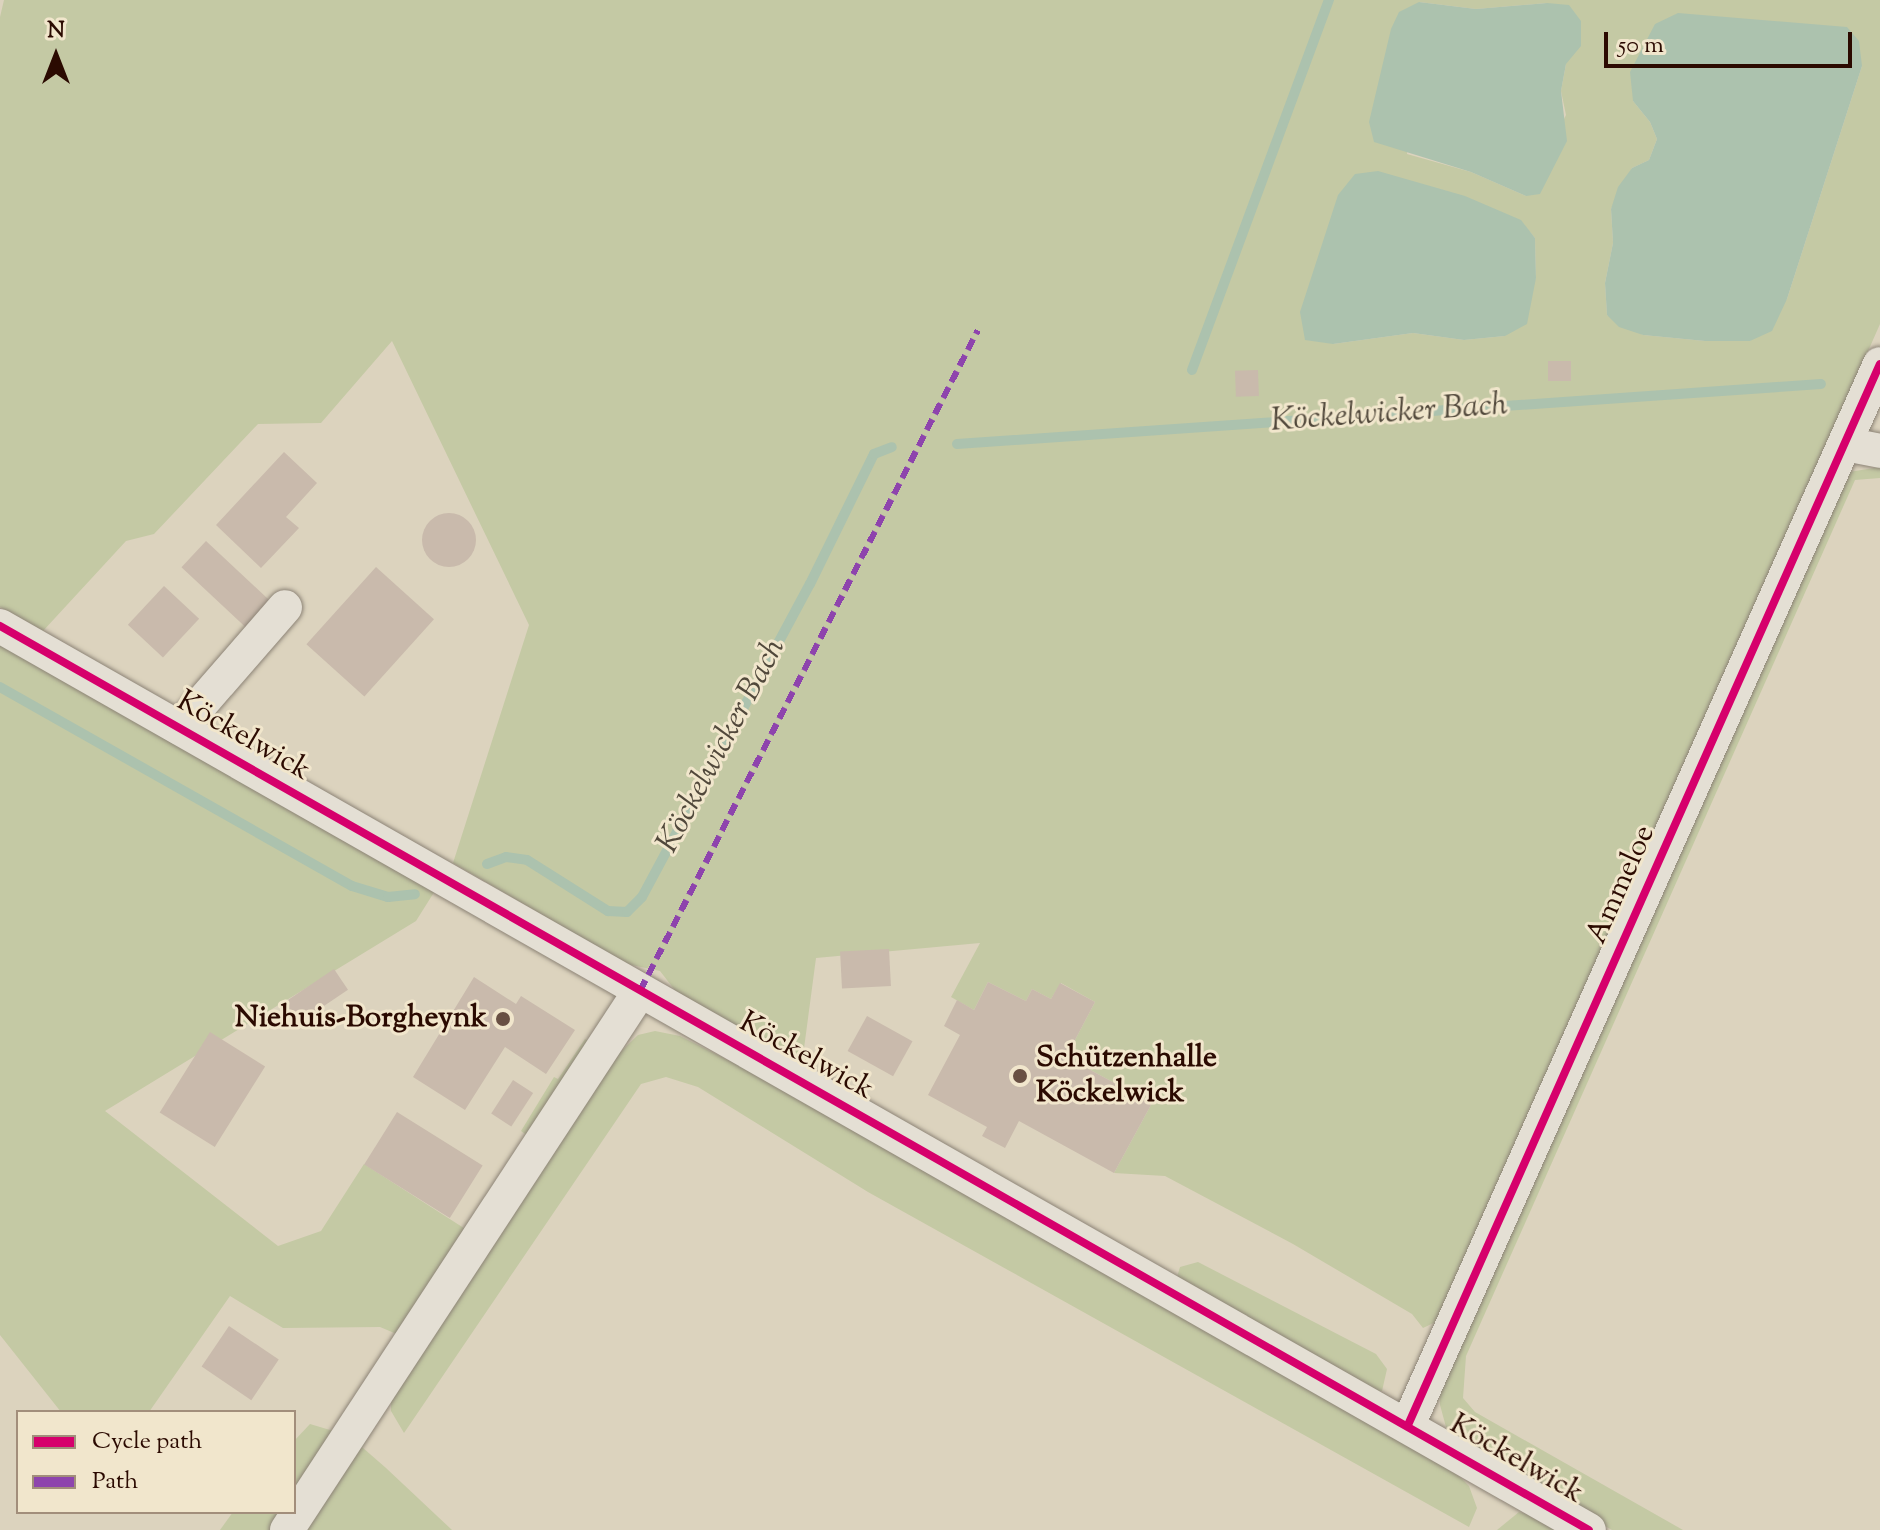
<!DOCTYPE html>
<meta charset="utf-8">
<style>
body{margin:0}
#map{position:relative;width:1880px;height:1530px;overflow:hidden;background:#dcd3be;font-family:"Sorts Mill Goudy",serif}
div>[style]{position:absolute}
.green>*{inset:0;background:#c4c9a4}
.water>*{inset:0;background:#acc2ae}
.stream>*{height:10px;margin:-5px;padding:0 5px;transform-origin:5px;border-radius:5px;background:#acc2ae}
.building>*{inset:0;background:#c9baac;transform-origin:0 0}
.round{border-radius:50%}
.roads{filter:drop-shadow(0 0 2px #8c8376) drop-shadow(0 0 2px #8c8376)}
.minor>*{height:34px;margin:-17px;padding:0 17px;transform-origin:17px;border-radius:17px;background:#e4dfd4}
.quiet>*{height:6px;margin-top:-3px;transform-origin:0;background:repeating-linear-gradient(90deg,#8e44ad 0 12px,transparent 0 18px)}
.cycleway>*{height:8px;margin:-4px;padding:0 4px;transform-origin:4px;border-radius:4px;background:#d6006c}
.dots>*{width:22px;height:22px;translate:-50% -50%;box-sizing:border-box;border:4px solid #f1e6cc;border-radius:50%}
span{translate:-50% -50%;white-space:nowrap;text-align:center;line-height:1.15;-webkit-text-stroke:6px #f1e6cc;paint-order:stroke}
.street-label{font-size:30px;color:#2b0a01}
.poi-label{font-size:30px;color:#2b0a01;font-weight:700}
.right{translate:-100% -50%;text-align:right}
.left{translate:0 -50%;text-align:left}
.water-label{font-size:32px;color:#51483b;font-style:italic}
.legend{position:absolute;left:16px;top:1410px;width:280px;height:104px;box-sizing:border-box;background:#f1e6cc;border:2px solid #a28e7b;margin:0;padding:10px 14px;list-style:none;font-size:24px;color:#2b0a01}
.legend li{display:flex;align-items:center;gap:16px;height:40px}
.legend b{width:40px;border:2px solid #a28e7b}
.north{position:absolute;left:16px;top:16px;width:80px;height:80px;-webkit-text-stroke:6px #f1e6cc;paint-order:stroke;rotate:0deg;font-size:22px;font-weight:700;line-height:32px;text-align:center;color:#2b0a01}
.north::after{content:'';display:block;margin:auto;width:28px;height:36px;background:#2b0a01;clip-path:polygon(50% 0,100% 100%,50% 72%,0 100%)}
.scale{position:absolute;left:1604px;top:32px;width:248px;height:36px;box-sizing:border-box;border:4px solid #2b0a01;border-top:0;padding-left:10px;font-size:24px;line-height:28px;white-space:nowrap;color:#2b0a01;-webkit-text-stroke:6px #f1e6cc;paint-order:stroke}
</style>
<div id="map">
<div class="green">
<div style="clip-path:polygon(evenodd,4px 0,1880px 0,1880px 324px,1442px 1319px,1423px 1328px,1412px 1314px,1293px 1244px,1165px 1176px,1114px 1173px,1152px 1103px,1066px 1057px,1095px 1002px,1061px 983px,1051px 999px,1032px 989px,1026px 1001px,988px 982px,974px 1010px,951px 997px,980px 943px,816px 958px,803px 1056px,798px 1064px,681px 998px,660px 971px,627px 964px,453px 863px,529px 625px,392px 341px,321px 423px,258px 424px,154px 534px,126px 541px,43px 631px,0 607px,0 17px,4px 0,1419px 2px,1476px 9px,1547px 3px,1566px 64px,1561px 91px,1566px 115px,1526px 196px,1471px 172px,1407px 154px,1419px 2px,4px 0,1862px 66px,1787px 299px,1750px 341px,1705px 341px,1643px 335px,1607px 315px,1605px 283px,1613px 243px,1611px 209px,1632px 168px,1649px 160px,1657px 139px,1650px 122px,1633px 101px,1862px 66px,4px 0,1521px 221px,1535px 238px,1536px 278px,1505px 336px,1464px 340px,1413px 333px,1333px 344px,1521px 221px)"></div>
<div style="clip-path:polygon(1880px 467px,1880px 478px,1855px 480px,1466px 1356px,1463px 1398px,1475px 1412px,1683px 1530px,1612px 1530px,1460px 1444px,1446px 1427px,1440px 1405px,1440px 1374px,1843px 473px)"></div>
<div style="clip-path:polygon(0 638px,438px 886px,416px 921px,105px 1111px,278px 1246px,321px 1231px,364px 1164px,470px 1232px,399px 1335px,380px 1327px,283px 1328px,230px 1296px,149px 1412px,61px 1412px,0 1335px)"></div>
<div style="clip-path:polygon(655px 1031px,680px 1036px,756px 1074px,1448px 1465px,1469px 1486px,1477px 1508px,1469px 1527px,868px 1192px,698px 1087px,666px 1077px,641px 1084px,404px 1433px,391px 1411px,391px 1392px,607px 1065px,638px 1035px)"></div>
<div style="clip-path:polygon(585px 1039px,593px 1043px,531px 1138px,521px 1131px,554px 1077px,558px 1079px)"></div>
<div style="clip-path:polygon(1198px 1262px,1376px 1354px,1387px 1369px,1382px 1391px,1369px 1389px,1177px 1277px,1180px 1267px)"></div>
<div style="clip-path:polygon(310px 1424px,340px 1433px,294px 1502px,294px 1441px)"></div>
<div style="clip-path:polygon(355px 1441px,386px 1468px,452px 1530px,299px 1530px)"></div>
<div style="clip-path:polygon(233px 1512px,288px 1512px,276px 1530px,220px 1530px)"></div>
<div style="clip-path:polygon(1519px 1512px,1538px 1517px,1561px 1530px,1497px 1530px)"></div>
</div>
<div class="water">
<div style="clip-path:polygon(1419px 2px,1476px 9px,1547px 3px,1569px 5px,1581px 21px,1581px 46px,1566px 64px,1561px 91px,1567px 141px,1540px 194px,1526px 196px,1471px 172px,1374px 142px,1369px 122px,1391px 29px,1399px 12px)"></div>
<div style="clip-path:polygon(1678px 13px,1847px 27px,1859px 41px,1862px 66px,1787px 299px,1772px 331px,1750px 341px,1705px 341px,1643px 335px,1619px 327px,1607px 315px,1605px 283px,1613px 243px,1611px 209px,1618px 187px,1632px 168px,1649px 160px,1657px 139px,1650px 122px,1633px 101px,1630px 72px,1655px 24px)"></div>
<div style="clip-path:polygon(1378px 171px,1465px 196px,1521px 220px,1535px 238px,1536px 278px,1527px 324px,1505px 336px,1464px 340px,1413px 333px,1333px 344px,1305px 340px,1300px 312px,1338px 195px,1355px 174px)"></div>
</div>
<div class="stream">
<div style="left:1192px;top:370px;width:395px;rotate:-69.7deg"></div>
<div style="left:957px;top:444px;width:866px;rotate:-3.97deg"></div>
<div style="left:0;top:687px;width:404px;rotate:29.5deg"></div>
<div style="left:352px;top:886px;width:38px;rotate:17deg"></div>
<div style="left:388px;top:897px;width:27px;rotate:-6deg"></div>
<div style="left:487px;top:864px;width:20px;rotate:-20deg"></div>
<div style="left:506px;top:857px;width:21px;rotate:8deg"></div>
<div style="left:527px;top:860px;width:96px;rotate:32.2deg"></div>
<div style="left:608px;top:911px;width:19px;rotate:3deg"></div>
<div style="left:627px;top:912px;width:21px;rotate:-45deg"></div>
<div style="left:642px;top:897px;width:355px;rotate:-61.8deg"></div>
<div style="left:810px;top:584px;width:145px;rotate:-63.8deg"></div>
<div style="left:874px;top:454px;width:19px;rotate:-21deg"></div>
</div>
<div class="building">
<div style="left:1548px;top:361px;width:23px;height:20px"></div>
<div style="left:1258px;top:370px;width:26px;height:23px;rotate:88deg"></div>
<div style="clip-path:polygon(284px 452px,317px 483px,286px 517px,299px 528px,261px 568px,216px 525px)"></div>
<div class="round" style="left:422px;top:513px;width:54px;height:54px"></div>
<div style="left:206px;top:541px;width:90px;height:36px;rotate:43deg"></div>
<div style="left:376px;top:567px;width:78px;height:104px;rotate:42deg"></div>
<div style="left:164px;top:586px;width:48px;height:53px;rotate:43deg"></div>
<div style="left:889px;top:949px;width:37px;height:49px;rotate:87deg"></div>
<div style="left:334px;top:969px;width:25px;height:64px;rotate:56deg"></div>
<div style="clip-path:polygon(474px 977px,516px 1004px,521px 996px,575px 1030px,546px 1074px,505px 1047px,465px 1110px,413px 1077px)"></div>
<div style="clip-path:polygon(988px 982px,1026px 1001px,1032px 989px,1051px 999px,1060px 983px,1095px 1002px,1066px 1057px,1152px 1103px,1114px 1173px,1019px 1121px,1005px 1148px,982px 1136px,987px 1127px,928px 1095px,960px 1035px,944px 1026px,957px 1000px,974px 1010px)"></div>
<div style="left:867px;top:1016px;width:52px;height:40px;rotate:29deg"></div>
<div style="left:210px;top:1032px;width:65px;height:95px;rotate:32deg"></div>
<div style="left:513px;top:1080px;width:24px;height:40px;rotate:33deg"></div>
<div style="left:397px;top:1112px;width:101px;height:62px;rotate:32deg"></div>
<div style="left:229px;top:1326px;width:60px;height:49px;rotate:34deg"></div>
</div>
<div class="roads">
<div class="minor">
<div style="left:1845px;top:444px;width:36px;rotate:11deg"></div>
<div style="left:0;top:626px;width:1828px;rotate:29.64deg"></div>
<div style="left:180px;top:728px;width:160px;rotate:-49deg"></div>
<div style="left:1408px;top:1425px;width:1161px;rotate:-66.02deg"></div>
<div style="left:287px;top:1530px;width:644px;rotate:-56.78deg"></div>
</div>
</div>
<div class="quiet">
<div style="left:640px;top:991px;width:742px;rotate:-62.92deg"></div>
</div>
<div class="cycleway">
<div style="left:0;top:626px;width:1828px;rotate:29.64deg"></div>
<div style="left:1408px;top:1425px;width:1161px;rotate:-66.02deg"></div>
</div>
<div class="dots">
<div style="left:503px;top:1019px;background:#695043"></div>
<div style="left:1020px;top:1076px;background:#695043"></div>
</div>
<div class="street-label">
<span style="left:243px;top:737px;rotate:30deg">Köckelwick</span>
<span style="left:1622px;top:885px;rotate:-66deg">Ammeloe</span>
<span style="left:806px;top:1057px;rotate:29deg">Köckelwick</span>
<span style="left:1516px;top:1460px;rotate:30deg">Köckelwick</span>
</div>
<div class="poi-label">
<span class="right" style="left:487px;top:1019px">Niehuis-Borgheynk</span>
<span class="left" style="left:1036px;top:1076px">Schützenhalle<br>Köckelwick</span>
</div>
<div class="water-label">
<span style="left:1389px;top:414px;rotate:-4deg">Köckelwicker Bach</span>
<span style="left:722px;top:746px;rotate:-62deg">Köckelwicker Bach</span>
</div>
<ul class="legend">
<li><b style="height:10px;background:#d6006c"></b>Cycle path</li>
<li><b style="height:10px;background:#8e44ad"></b>Path</li>
</ul>
<div class="north">N</div>
<div class="scale">50 m</div>
</div>
